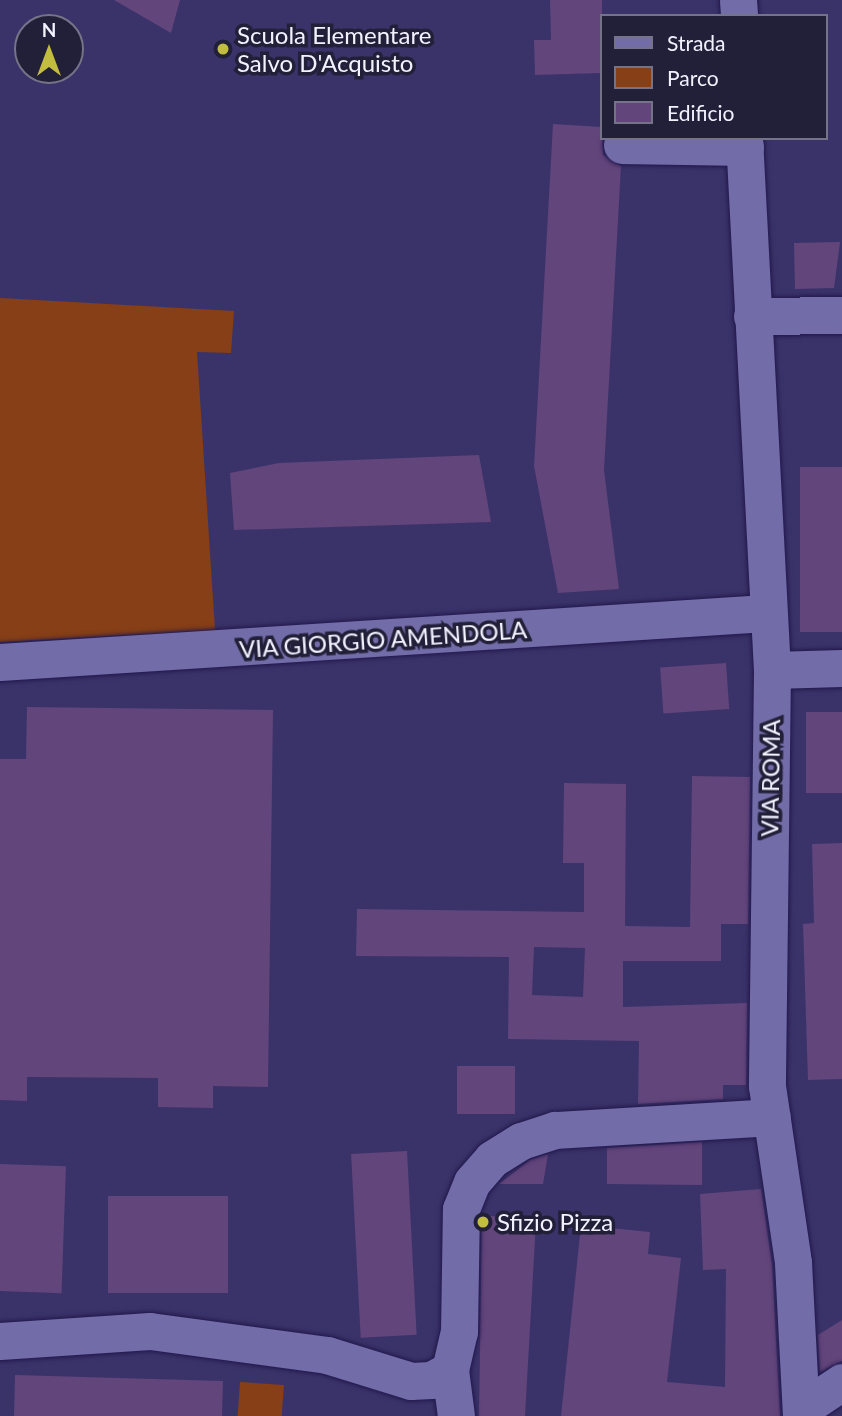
<!DOCTYPE html>
<style>
body{margin:0}
#map{position:relative;width:842px;height:1416px;overflow:hidden;background:#3a3369;font-family:Lato,sans-serif}
div>[style]{position:absolute}
.green>*{inset:0;background:#863f16;transform-origin:0 0}
.building>*{inset:0;background:#62457b;transform-origin:0 0}
.roads{filter:drop-shadow(0 0 2px #22184c) drop-shadow(0 0 2px #22184c)}
.minor>*{height:37px;margin:-18.5px;padding:0 18.5px;transform-origin:18.5px;border-radius:18.5px;background:#726da9}
.dots>*{width:19px;height:19px;translate:-50% -50%;box-sizing:border-box;border:4px solid #221f38;border-radius:50%}
span{translate:-50% -50%;white-space:nowrap;text-align:center;line-height:1.15;-webkit-text-stroke:7px #221f38;paint-order:stroke}
.poi-label{font-size:24px;color:#f1f1ff}
.left{translate:0 -50%;text-align:left}
.street-label{font-size:24px;color:#f1f1ff}
.legend{position:absolute;left:600px;top:14px;width:228px;height:126px;box-sizing:border-box;background:#221f38;border:2px solid #757388;margin:0;padding:9px 12px;list-style:none;font-size:21px;color:#f1f1ff}
.legend li{display:flex;align-items:center;gap:14px;height:35px}
.legend b{width:35px;border:2px solid #757388}
.north{position:absolute;left:14px;top:14px;width:70px;height:70px;box-sizing:border-box;background:#221f38;border:2px solid #757388;border-radius:50%;rotate:0deg;font-size:19px;font-weight:700;line-height:28px;text-align:center;color:#f1f1ff}
.north::after{content:'';display:block;margin:auto;width:24px;height:32px;background:#c2bd3f;clip-path:polygon(50% 0,100% 100%,50% 72%,0 100%)}
</style>
<div id="map">
<div class="green">
<div style="clip-path:polygon(0 298px,234px 311px,231px 353px,197px 352px,215px 630px,0 642px)"></div>
<div style="left:240px;top:1382px;width:44px;height:34px;rotate:4deg"></div>
</div>
<div class="building">
<div style="clip-path:polygon(114px 0,180px 0,171px 33px)"></div>
<div style="clip-path:polygon(550px 0,602px 0,602px 73px,535px 75px,534px 40px,551px 40px)"></div>
<div style="clip-path:polygon(553px 124px,602px 127px,603px 155px,621px 166px,604px 470px,619px 589px,558px 593px,534px 466px)"></div>
<div style="clip-path:polygon(840px 242px,834px 288px,795px 289px,794px 243px)"></div>
<div style="clip-path:polygon(479px 455px,491px 522px,234px 530px,230px 473px,279px 463px)"></div>
<div style="left:842px;top:467px;width:165px;height:42px;rotate:90deg"></div>
<div style="left:726px;top:663px;width:46px;height:66px;rotate:86deg"></div>
<div style="clip-path:polygon(27px 707px,273px 710px,268px 1087px,213px 1086px,213px 1108px,158px 1107px,158px 1078px,27px 1077px,27px 1101px,0 1100px,0 759px,26px 759px)"></div>
<div style="left:842px;top:712px;width:81px;height:36px;rotate:90deg"></div>
<div style="clip-path:polygon(evenodd,692px 776px,750px 777px,748px 924px,721px 924px,721px 961px,623px 961px,623px 1007px,747px 1003px,746px 1085px,723px 1085px,723px 1099px,638px 1104px,639px 1041px,508px 1039px,509px 957px,356px 956px,357px 909px,584px 912px,584px 863px,563px 863px,564px 783px,626px 784px,625px 926px,690px 927px,692px 776px,534px 947px,585px 948px,583px 997px,532px 995px,534px 947px)"></div>
<div style="clip-path:polygon(842px 843px,842px 1079px,808px 1080px,803px 924px,814px 923px,812px 844px)"></div>
<div style="left:457px;top:1066px;width:58px;height:48px"></div>
<div style="clip-path:polygon(702px 1142px,702px 1185px,607px 1184px,607px 1148px)"></div>
<div style="left:407px;top:1151px;width:184px;height:56px;rotate:87deg"></div>
<div style="clip-path:polygon(548px 1154px,543px 1184px,499px 1184px,530px 1160px)"></div>
<div style="left:0;top:1164px;width:66px;height:127px;rotate:2deg"></div>
<div style="clip-path:polygon(761px 1189px,772px 1265px,780px 1416px,561px 1416px,581px 1225px,650px 1232px,648px 1254px,681px 1258px,667px 1382px,725px 1387px,726px 1269px,703px 1270px,700px 1194px)"></div>
<div style="left:108px;top:1196px;width:120px;height:97px"></div>
<div style="clip-path:polygon(482px 1215px,536px 1221px,525px 1416px,479px 1416px)"></div>
<div style="clip-path:polygon(842px 1320px,842px 1361px,820px 1372px,818px 1335px)"></div>
<div style="clip-path:polygon(15px 1375px,223px 1381px,222px 1416px,14px 1416px)"></div>
</div>
<div class="roads">
<div class="minor">
<div style="left:738px;top:0;width:16px;rotate:86deg"></div>
<div style="left:744px;top:138px;width:533px;rotate:86.99deg"></div>
<div style="left:772px;top:670px;width:416px;rotate:90.7deg"></div>
<div style="left:767px;top:1086px;width:179px;rotate:81.6deg"></div>
<div style="left:793px;top:1263px;width:153px;rotate:87deg"></div>
<div style="left:622px;top:145px;width:123px;rotate:0.9deg"></div>
<div style="left:752px;top:316px;width:90px;rotate:-0.6deg"></div>
<div style="left:0;top:662px;width:767px;rotate:-3.66deg"></div>
<div style="left:772px;top:670px;width:70px;rotate:-1.6deg"></div>
<div style="left:0;top:1341px;width:150px;rotate:-3.8deg"></div>
<div style="left:150px;top:1331px;width:179px;rotate:7.7deg"></div>
<div style="left:327px;top:1355px;width:88px;rotate:17.2deg"></div>
<div style="left:411px;top:1381px;width:20px;rotate:-3deg"></div>
<div style="left:431px;top:1380px;width:21px;rotate:-28deg"></div>
<div style="left:803px;top:1408px;width:47px;rotate:-33.7deg"></div>
<div style="left:456px;top:1416px;width:46px;rotate:-97.4deg"></div>
<div style="left:450px;top:1370px;width:39px;rotate:-77deg"></div>
<div style="left:459px;top:1332px;width:123px;rotate:-89.1deg"></div>
<div style="left:461px;top:1209px;width:29px;rotate:-68deg"></div>
<div style="left:472px;top:1182px;width:30px;rotate:-49deg"></div>
<div style="left:492px;top:1159px;width:34px;rotate:-32deg"></div>
<div style="left:521px;top:1141px;width:36px;rotate:-18deg"></div>
<div style="left:555px;top:1130px;width:217px;rotate:-3.4deg"></div>
</div>
</div>
<div class="dots">
<div style="left:223px;top:49px;background:#c2bd3f"></div>
<div style="left:483px;top:1222px;background:#c2bd3f"></div>
</div>
<div class="poi-label">
<span class="left" style="left:237px;top:49px">Scuola Elementare<br>Salvo D'Acquisto</span>
<span class="left" style="left:497px;top:1222px">Sfizio Pizza</span>
</div>
<div class="street-label">
<span style="left:383px;top:639px;rotate:-4deg">VIA GIORGIO AMENDOLA</span>
<span style="left:770px;top:778px;rotate:-89deg">VIA ROMA</span>
</div>
<ul class="legend">
<li><b style="height:9px;background:#726da9"></b>Strada</li>
<li><b style="height:19px;background:#863f16"></b>Parco</li>
<li><b style="height:19px;background:#62457b"></b>Edificio</li>
</ul>
<div class="north">N</div>
</div>
